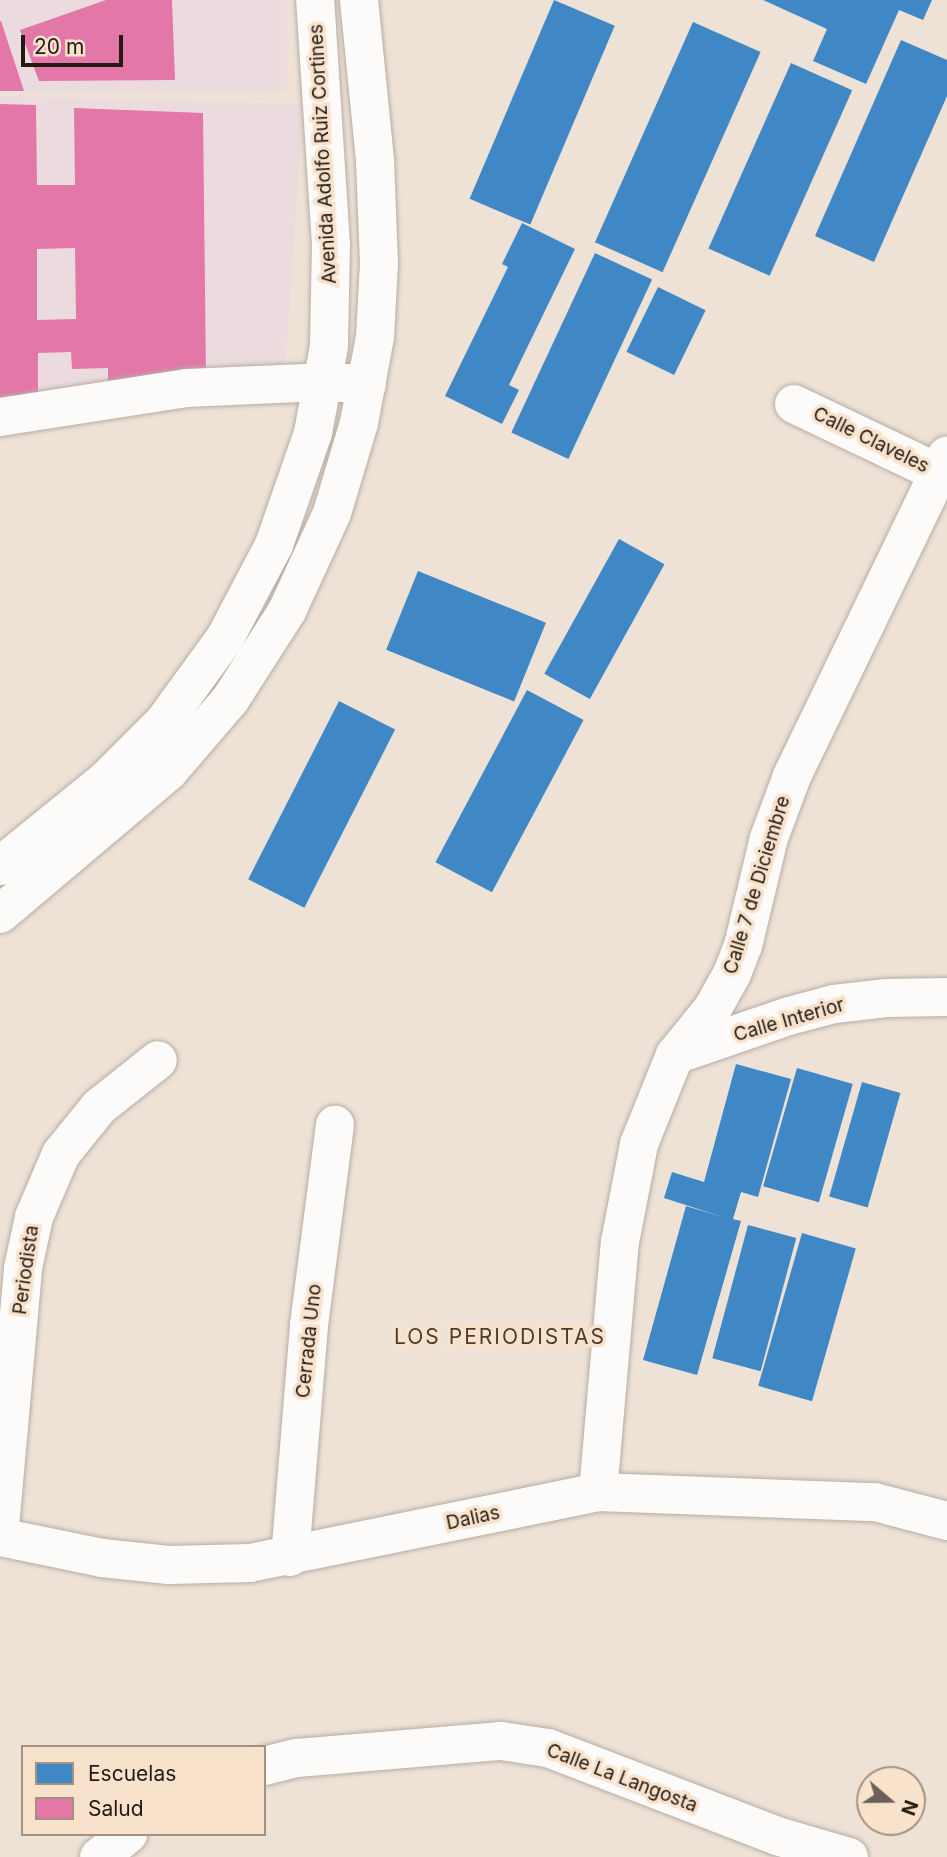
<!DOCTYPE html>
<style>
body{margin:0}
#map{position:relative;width:947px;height:1857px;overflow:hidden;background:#eee2d6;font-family:Inter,sans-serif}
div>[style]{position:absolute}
.medical>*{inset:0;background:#ecdbde;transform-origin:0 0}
.schools>*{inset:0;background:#3f88c5;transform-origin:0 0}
.health>*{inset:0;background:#e377a8}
.roads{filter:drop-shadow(0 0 2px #b7ada4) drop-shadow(0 0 2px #b7ada4)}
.minor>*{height:38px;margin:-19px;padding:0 19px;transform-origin:19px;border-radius:19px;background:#fcfbf9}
.major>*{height:38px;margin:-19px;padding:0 19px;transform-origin:19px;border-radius:19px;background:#fcfbf9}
span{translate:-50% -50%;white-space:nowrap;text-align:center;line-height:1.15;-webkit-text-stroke:7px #f9e2cc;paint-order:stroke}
.street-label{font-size:19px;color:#231a13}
.neighbourhood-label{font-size:21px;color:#4e3b29;letter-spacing:2px}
.legend{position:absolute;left:21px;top:1745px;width:245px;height:91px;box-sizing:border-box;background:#f9e2cc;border:2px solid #a39282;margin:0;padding:9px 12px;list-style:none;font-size:21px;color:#231a13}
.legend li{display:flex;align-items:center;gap:14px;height:35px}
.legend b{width:35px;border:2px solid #a39282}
.north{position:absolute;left:856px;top:1766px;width:70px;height:70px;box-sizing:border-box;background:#f9e2cc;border:2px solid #a39282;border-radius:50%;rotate:110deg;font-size:19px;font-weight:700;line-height:28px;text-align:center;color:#231a13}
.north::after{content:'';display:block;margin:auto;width:24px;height:32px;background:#6a6057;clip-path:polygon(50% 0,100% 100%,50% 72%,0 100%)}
.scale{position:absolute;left:21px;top:35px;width:102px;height:32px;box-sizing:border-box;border:4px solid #231a13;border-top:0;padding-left:9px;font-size:21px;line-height:24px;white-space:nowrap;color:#231a13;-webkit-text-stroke:5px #f9e2cc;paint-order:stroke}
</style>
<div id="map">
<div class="medical">
<div style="left:0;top:0;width:287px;height:91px"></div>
<div style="clip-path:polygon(0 96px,303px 104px,285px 374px,0 414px)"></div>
</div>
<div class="schools">
<div style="left:554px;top:0;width:66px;height:216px;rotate:23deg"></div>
<div style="clip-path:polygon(763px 0,932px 0,923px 20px,899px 10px,866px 84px,813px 61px,827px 29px)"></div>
<div style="left:693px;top:22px;width:74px;height:241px;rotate:24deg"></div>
<div style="clip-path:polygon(901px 40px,947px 60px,947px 96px,874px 262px,815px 236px)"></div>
<div style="left:791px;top:63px;width:67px;height:203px;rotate:24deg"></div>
<div style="clip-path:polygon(522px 223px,575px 249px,509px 385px,519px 390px,502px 424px,445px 396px,508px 267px,502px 264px)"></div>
<div style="left:595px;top:253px;width:63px;height:198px;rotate:25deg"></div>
<div style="left:658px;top:287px;width:53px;height:72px;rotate:26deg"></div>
<div style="left:619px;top:539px;width:52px;height:154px;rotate:29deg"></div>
<div style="left:418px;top:571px;width:138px;height:85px;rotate:22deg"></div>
<div style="left:527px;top:690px;width:64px;height:195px;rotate:28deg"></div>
<div style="left:339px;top:701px;width:63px;height:200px;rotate:27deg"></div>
<div style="clip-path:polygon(736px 1064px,791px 1079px,758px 1197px,741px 1192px,733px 1219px,741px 1221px,697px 1375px,643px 1360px,686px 1206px,723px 1217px,664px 1198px,672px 1172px,704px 1182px)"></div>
<div style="left:797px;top:1068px;width:58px;height:123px;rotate:16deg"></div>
<div style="left:862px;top:1082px;width:40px;height:119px;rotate:16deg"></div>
<div style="left:748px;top:1225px;width:50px;height:138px;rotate:15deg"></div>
<div style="left:802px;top:1233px;width:56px;height:159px;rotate:16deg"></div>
</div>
<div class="health">
<div style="clip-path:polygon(106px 0,172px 0,175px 80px,39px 81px,20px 30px)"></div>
<div style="clip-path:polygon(0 21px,1px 21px,24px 91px,0 91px)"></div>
<div style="clip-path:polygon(evenodd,0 104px,36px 105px,37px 185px,75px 185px,74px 108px,203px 113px,206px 376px,108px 393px,108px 368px,72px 369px,71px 352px,38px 353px,38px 397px,0 398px,0 104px,75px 248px,76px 319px,37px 320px,37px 249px,75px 248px)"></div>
</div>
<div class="roads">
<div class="minor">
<div style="left:794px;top:404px;width:170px;rotate:25.5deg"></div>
<div style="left:0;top:417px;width:189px;rotate:-8.8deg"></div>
<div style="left:187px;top:388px;width:135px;rotate:-2.5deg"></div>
<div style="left:322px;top:382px;width:45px;rotate:2.5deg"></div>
<div style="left:675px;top:1055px;width:120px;rotate:-18.9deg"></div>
<div style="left:789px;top:1016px;width:47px;rotate:-14.9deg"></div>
<div style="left:834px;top:1004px;width:53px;rotate:-6.5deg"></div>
<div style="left:887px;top:998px;width:60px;rotate:-1deg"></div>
<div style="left:598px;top:1492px;width:251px;rotate:-85deg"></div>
<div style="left:620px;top:1242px;width:100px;rotate:-79deg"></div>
<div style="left:639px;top:1144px;width:96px;rotate:-68deg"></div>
<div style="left:675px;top:1055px;width:60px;rotate:-51deg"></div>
<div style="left:713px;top:1008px;width:39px;rotate:-61deg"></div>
<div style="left:732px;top:974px;width:30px;rotate:-69deg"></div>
<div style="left:743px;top:946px;width:111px;rotate:-76.5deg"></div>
<div style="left:769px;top:838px;width:66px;rotate:-69.6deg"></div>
<div style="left:792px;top:776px;width:356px;rotate:-64.2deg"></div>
<div style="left:0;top:1527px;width:260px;rotate:-84.9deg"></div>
<div style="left:23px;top:1268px;width:52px;rotate:-77.8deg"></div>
<div style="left:34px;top:1217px;width:69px;rotate:-66.8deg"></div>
<div style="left:61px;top:1154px;width:60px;rotate:-51deg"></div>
<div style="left:99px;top:1107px;width:75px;rotate:-38.5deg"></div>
<div style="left:0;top:1537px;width:104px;rotate:11.6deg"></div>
<div style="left:102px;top:1558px;width:67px;rotate:6deg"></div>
<div style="left:169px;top:1565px;width:81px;rotate:-1.4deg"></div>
<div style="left:250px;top:1563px;width:355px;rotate:-11.5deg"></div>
<div style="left:598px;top:1492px;width:277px;rotate:2.1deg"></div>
<div style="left:875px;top:1502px;width:74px;rotate:14.8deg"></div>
<div style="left:290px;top:1557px;width:233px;rotate:-85.3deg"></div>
<div style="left:309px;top:1325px;width:202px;rotate:-82.6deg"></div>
<div style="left:264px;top:1766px;width:34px;rotate:-14deg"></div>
<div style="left:297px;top:1758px;width:205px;rotate:-4.8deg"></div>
<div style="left:501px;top:1741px;width:48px;rotate:8.5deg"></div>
<div style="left:548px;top:1748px;width:245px;rotate:21deg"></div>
<div style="left:777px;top:1836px;width:75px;rotate:16.3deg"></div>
<div style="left:99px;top:1857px;width:37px;rotate:-38deg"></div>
</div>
<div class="major">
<div style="left:0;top:866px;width:138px;rotate:-39.1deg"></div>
<div style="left:107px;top:779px;width:81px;rotate:-45deg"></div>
<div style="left:164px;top:722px;width:104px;rotate:-54deg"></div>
<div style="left:225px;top:638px;width:105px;rotate:-62.2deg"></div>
<div style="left:274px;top:545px;width:119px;rotate:-70.8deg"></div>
<div style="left:313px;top:433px;width:88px;rotate:-79.6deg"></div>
<div style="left:329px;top:346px;width:101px;rotate:-88.9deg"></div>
<div style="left:331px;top:245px;width:246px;rotate:-93.7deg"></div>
<div style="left:0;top:914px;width:220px;rotate:-40.2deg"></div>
<div style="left:168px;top:772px;width:95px;rotate:-49.3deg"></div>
<div style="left:230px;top:700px;width:106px;rotate:-57.4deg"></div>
<div style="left:287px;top:611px;width:108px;rotate:-65.3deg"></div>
<div style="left:332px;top:513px;width:94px;rotate:-73.3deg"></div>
<div style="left:359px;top:423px;width:87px;rotate:-79.5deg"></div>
<div style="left:375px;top:337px;width:73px;rotate:-86.9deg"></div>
<div style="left:379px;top:264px;width:104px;rotate:-92.2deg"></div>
<div style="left:375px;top:160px;width:161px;rotate:-95.7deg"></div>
</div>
</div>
<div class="street-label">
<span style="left:323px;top:154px;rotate:-93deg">Avenida Adolfo Ruiz Cortines</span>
<span style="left:871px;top:440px;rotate:26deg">Calle Claveles</span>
<span style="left:757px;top:885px;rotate:-73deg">Calle 7 de Diciembre</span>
<span style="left:789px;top:1020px;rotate:-16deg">Calle Interior</span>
<span style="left:26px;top:1270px;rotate:-82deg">Periodista</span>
<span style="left:309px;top:1341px;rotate:-84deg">Cerrada Uno</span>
<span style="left:473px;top:1518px;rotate:-12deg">Dalias</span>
<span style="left:622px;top:1778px;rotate:21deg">Calle La Langosta</span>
</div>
<div class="neighbourhood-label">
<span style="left:500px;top:1337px">LOS PERIODISTAS</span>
</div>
<ul class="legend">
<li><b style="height:19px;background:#3f88c5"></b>Escuelas</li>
<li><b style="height:19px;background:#e377a8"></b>Salud</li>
</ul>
<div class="north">N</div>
<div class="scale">20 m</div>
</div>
